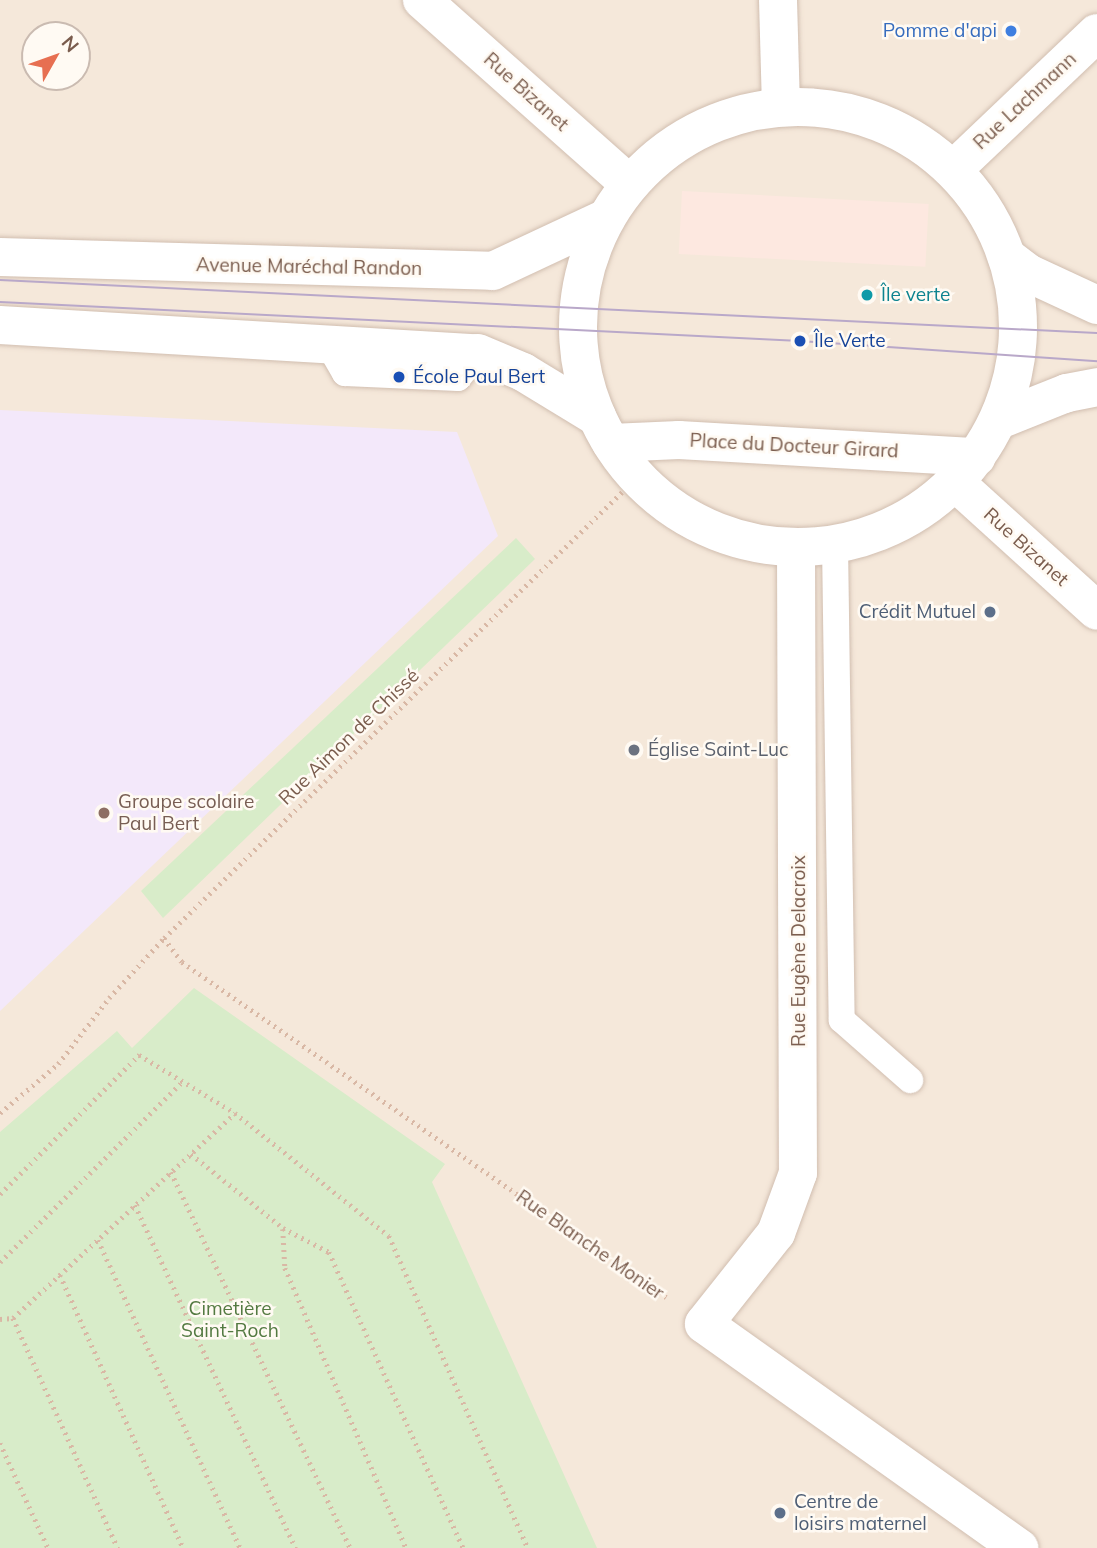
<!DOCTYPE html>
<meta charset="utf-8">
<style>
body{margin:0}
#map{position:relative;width:1097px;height:1548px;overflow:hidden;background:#fdf6ec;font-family:Mulish,sans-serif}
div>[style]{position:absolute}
.residential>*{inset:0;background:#f5e8da}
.commercial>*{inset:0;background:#fde8e0;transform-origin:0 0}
.education>*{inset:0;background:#f3e8fa}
.green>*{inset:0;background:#d8ecc9}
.path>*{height:4.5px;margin-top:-2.25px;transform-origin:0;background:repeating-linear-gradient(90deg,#d9b8a5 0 2px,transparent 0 7px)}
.roads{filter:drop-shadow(0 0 2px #d1beb0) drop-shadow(0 0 2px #d1beb0)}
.service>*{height:26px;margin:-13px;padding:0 13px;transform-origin:13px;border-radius:13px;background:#fff}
.pedestrian>*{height:38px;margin:-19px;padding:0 19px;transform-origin:19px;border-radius:19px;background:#fff}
.minor>*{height:38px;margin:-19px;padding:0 19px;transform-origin:19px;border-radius:19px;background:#fff}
.tertiary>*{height:38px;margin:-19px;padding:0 19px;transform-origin:19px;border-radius:19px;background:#fff}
.tertiary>.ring{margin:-19px;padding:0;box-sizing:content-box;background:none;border:38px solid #fff;border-radius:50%}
.tram>*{height:2px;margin:-1px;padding:0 1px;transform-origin:1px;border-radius:1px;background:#b9a8c9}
.dots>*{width:19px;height:19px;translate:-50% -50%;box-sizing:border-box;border:4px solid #fffaf3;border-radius:50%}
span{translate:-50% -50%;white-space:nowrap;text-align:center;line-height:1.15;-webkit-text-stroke:5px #fffaf3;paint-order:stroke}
.shop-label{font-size:19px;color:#366cbe}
.right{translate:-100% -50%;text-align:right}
.street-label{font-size:19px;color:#7a5c4d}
.culture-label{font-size:19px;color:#0d838f}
.left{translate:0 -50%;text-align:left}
.transit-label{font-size:19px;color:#164399}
.service-label{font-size:19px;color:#4e5e75}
.worship-label{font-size:19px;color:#5b616d}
.education-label{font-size:19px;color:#785e54}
.park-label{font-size:19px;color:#537a41}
.north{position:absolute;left:21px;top:21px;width:70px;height:70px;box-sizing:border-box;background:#fffaf3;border:2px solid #cabbb1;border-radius:50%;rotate:50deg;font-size:19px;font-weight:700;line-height:28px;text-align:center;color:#7a5c4d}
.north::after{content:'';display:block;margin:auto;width:24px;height:32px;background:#e76f51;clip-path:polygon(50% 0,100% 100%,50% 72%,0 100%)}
</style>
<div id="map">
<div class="residential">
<div style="clip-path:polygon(evenodd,0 0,1097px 0,1097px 1548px,0 1548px,0 0,35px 35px,77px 35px,77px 77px,35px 77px,35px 35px)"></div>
</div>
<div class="commercial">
<div style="left:682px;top:191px;width:247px;height:63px;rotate:3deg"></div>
</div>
<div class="education">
<div style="clip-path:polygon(0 410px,457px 432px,498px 536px,0 1011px)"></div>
</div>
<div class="green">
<div style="clip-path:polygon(516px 538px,535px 559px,163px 918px,141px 891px)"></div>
<div style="clip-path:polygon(194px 988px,445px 1164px,432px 1182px,597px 1548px,0 1548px,0 1132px,117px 1031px,132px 1048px)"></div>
</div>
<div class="path">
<div style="left:164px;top:938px;width:30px;rotate:53deg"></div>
<div style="left:182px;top:962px;width:589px;rotate:34.69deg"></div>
<div style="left:0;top:1113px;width:76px;rotate:-40.2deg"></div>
<div style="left:58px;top:1064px;width:83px;rotate:-52.3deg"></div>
<div style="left:109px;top:998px;width:81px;rotate:-47.5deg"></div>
<div style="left:164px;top:938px;width:641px;rotate:-44.24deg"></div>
<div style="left:191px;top:1154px;width:118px;rotate:38.8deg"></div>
<div style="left:283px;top:1228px;width:52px;rotate:27.6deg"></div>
<div style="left:329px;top:1252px;width:325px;rotate:65.6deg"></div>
<div style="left:171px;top:1172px;width:416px;rotate:64.5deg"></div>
<div style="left:0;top:1194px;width:197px;rotate:-45deg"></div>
<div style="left:139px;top:1055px;width:112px;rotate:31.1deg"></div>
<div style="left:235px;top:1113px;width:197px;rotate:38.6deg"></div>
<div style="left:389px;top:1236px;width:342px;rotate:66deg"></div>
<div style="left:135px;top:1205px;width:379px;rotate:64.9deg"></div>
<div style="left:283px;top:1229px;width:39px;rotate:87deg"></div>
<div style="left:285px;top:1268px;width:305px;rotate:66.6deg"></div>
<div style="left:98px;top:1240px;width:339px;rotate:65.2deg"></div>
<div style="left:0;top:1262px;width:257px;rotate:-44.7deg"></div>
<div style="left:60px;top:1275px;width:299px;rotate:65.7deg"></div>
<div style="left:13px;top:1318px;width:253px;rotate:65.5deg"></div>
<div style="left:0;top:1319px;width:13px;rotate:-4deg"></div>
<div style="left:13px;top:1318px;width:302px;rotate:-42.7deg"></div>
<div style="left:0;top:1443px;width:115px;rotate:65.4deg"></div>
</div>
<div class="roads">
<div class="service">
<div style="left:327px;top:342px;width:36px;rotate:60deg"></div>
<div style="left:345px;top:373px;width:113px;rotate:2.5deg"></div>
<div style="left:458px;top:378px;width:32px;rotate:-51deg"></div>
<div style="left:835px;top:543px;width:477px;rotate:89.2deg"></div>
<div style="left:842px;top:1020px;width:91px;rotate:41.4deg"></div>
</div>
<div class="pedestrian">
<div style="left:611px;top:443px;width:68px;rotate:-2.5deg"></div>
<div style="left:679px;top:440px;width:298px;rotate:3.3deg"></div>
</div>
<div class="minor">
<div style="left:778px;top:0;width:107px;rotate:88.4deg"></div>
<div style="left:954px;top:169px;width:197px;rotate:-43.6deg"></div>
<div style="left:956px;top:483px;width:190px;rotate:42.2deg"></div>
<div style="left:796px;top:549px;width:624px;rotate:89.82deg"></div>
<div style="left:798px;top:1173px;width:64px;rotate:110.1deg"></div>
<div style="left:776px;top:1233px;width:116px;rotate:128.4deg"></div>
<div style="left:704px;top:1324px;width:387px;rotate:35.4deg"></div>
</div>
<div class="tertiary">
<div style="left:422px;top:0;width:277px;rotate:41.6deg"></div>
<div class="ring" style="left:578px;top:107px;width:402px;height:402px"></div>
<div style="left:0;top:257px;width:493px;rotate:1.6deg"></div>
<div style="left:493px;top:271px;width:125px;rotate:-25.1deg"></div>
<div style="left:1007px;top:257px;width:26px;rotate:37deg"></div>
<div style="left:1028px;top:273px;width:76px;rotate:24.9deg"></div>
<div style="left:0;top:325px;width:479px;rotate:3.4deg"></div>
<div style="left:478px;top:353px;width:49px;rotate:22.9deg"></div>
<div style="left:523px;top:372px;width:87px;rotate:31.3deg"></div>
<div style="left:999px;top:420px;width:73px;rotate:-21.7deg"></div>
<div style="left:1067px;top:393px;width:31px;rotate:-11deg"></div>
</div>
</div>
<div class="tram">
<div style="left:0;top:280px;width:1098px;rotate:2.77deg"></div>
<div style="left:0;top:302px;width:801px;rotate:2.79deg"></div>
<div style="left:800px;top:341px;width:298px;rotate:3.9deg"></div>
</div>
<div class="dots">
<div style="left:1011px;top:31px;background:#3f7fe0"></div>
<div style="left:867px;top:295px;background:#0f9aa8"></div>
<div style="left:800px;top:341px;background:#1a4fb4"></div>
<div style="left:399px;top:377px;background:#1a4fb4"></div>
<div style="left:990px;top:612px;background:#5c6f8a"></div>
<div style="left:634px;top:750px;background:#6b7280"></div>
<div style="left:104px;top:813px;background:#8d6e63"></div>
<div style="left:780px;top:1513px;background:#5c6f8a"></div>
</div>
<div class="shop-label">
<span class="right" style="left:997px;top:31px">Pomme d'api</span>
</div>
<div class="street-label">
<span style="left:526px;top:92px;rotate:42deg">Rue Bizanet</span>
<span style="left:1025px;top:101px;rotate:-43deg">Rue Lachmann</span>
<span style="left:309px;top:267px;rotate:1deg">Avenue Maréchal Randon</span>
<span style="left:794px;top:446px;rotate:3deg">Place du Docteur Girard</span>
<span style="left:1026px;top:547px;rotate:42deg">Rue Bizanet</span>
<span style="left:349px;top:737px;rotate:-44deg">Rue Aimon de Chissé</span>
<span style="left:799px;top:951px;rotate:-90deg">Rue Eugène Delacroix</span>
<span style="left:590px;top:1245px;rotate:35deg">Rue Blanche Monier</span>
</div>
<div class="culture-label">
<span class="left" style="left:881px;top:295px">Île verte</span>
</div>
<div class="transit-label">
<span class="left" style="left:814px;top:341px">Île Verte</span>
<span class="left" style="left:413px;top:377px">École Paul Bert</span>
</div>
<div class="service-label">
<span class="right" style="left:976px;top:612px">Crédit Mutuel</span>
<span class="left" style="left:794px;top:1513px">Centre de<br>loisirs maternel</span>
</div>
<div class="worship-label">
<span class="left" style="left:648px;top:750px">Église Saint-Luc</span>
</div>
<div class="education-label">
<span class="left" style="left:118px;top:813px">Groupe scolaire<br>Paul Bert</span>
</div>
<div class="park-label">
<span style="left:230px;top:1320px">Cimetière<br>Saint-Roch</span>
</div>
<div class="north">N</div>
</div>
